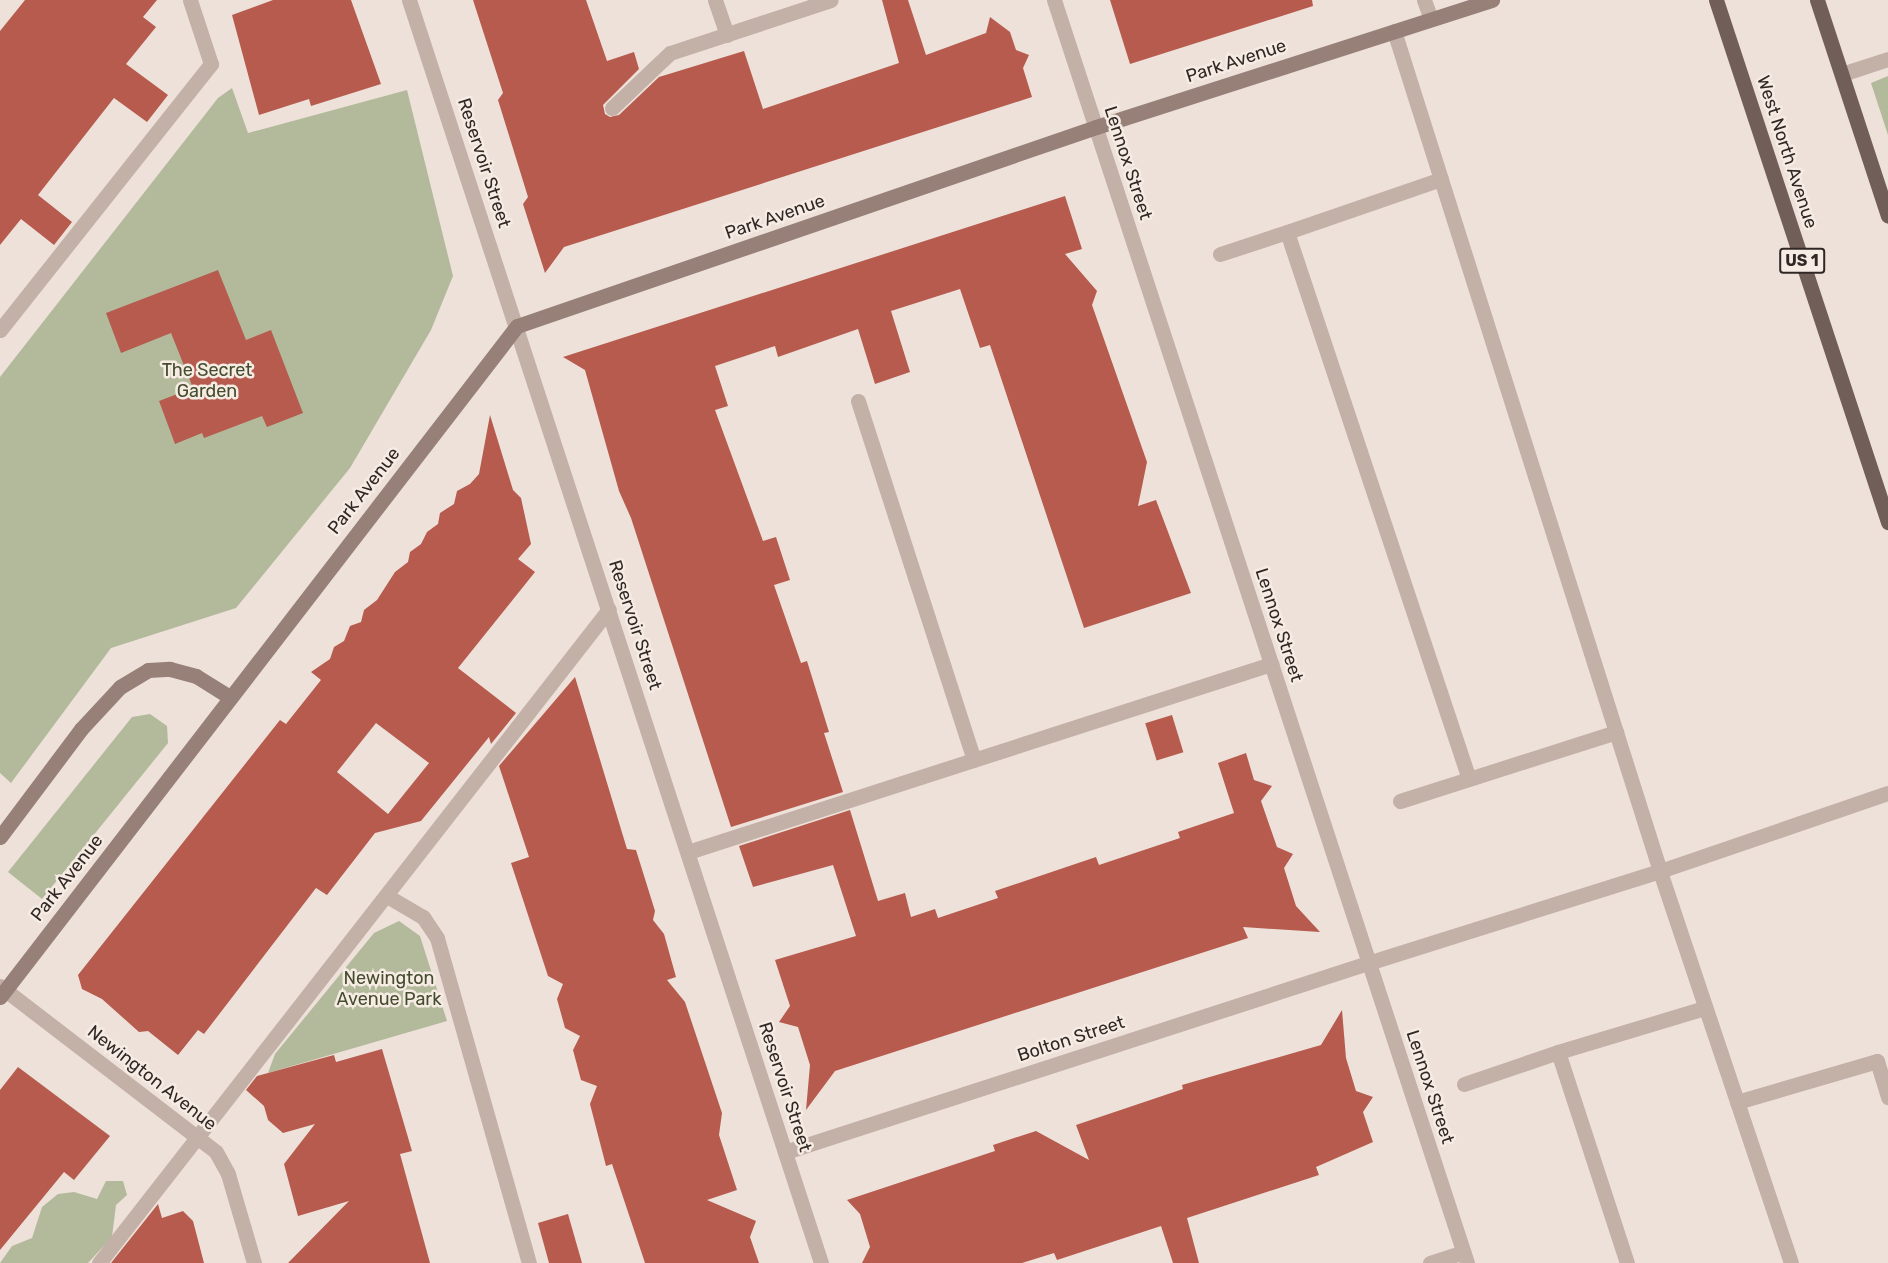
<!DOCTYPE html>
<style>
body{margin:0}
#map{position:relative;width:1888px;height:1263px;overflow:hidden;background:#ede1d9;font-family:Rubik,sans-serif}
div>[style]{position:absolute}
.green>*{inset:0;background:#b3ba9b}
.building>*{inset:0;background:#b65b4e;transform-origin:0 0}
.lane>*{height:15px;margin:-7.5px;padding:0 7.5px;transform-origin:7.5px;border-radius:7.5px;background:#c3b0a7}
.street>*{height:15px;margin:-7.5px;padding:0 7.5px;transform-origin:7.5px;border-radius:7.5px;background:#c3b0a7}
.secondary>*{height:15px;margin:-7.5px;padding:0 7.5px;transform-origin:7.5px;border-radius:7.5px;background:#978078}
.primary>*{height:15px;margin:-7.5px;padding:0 7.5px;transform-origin:7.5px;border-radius:7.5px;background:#715e59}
span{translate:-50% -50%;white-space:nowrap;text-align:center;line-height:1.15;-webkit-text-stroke:5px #f6ece4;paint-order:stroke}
.shield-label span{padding:2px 4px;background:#f6ece4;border:2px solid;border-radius:4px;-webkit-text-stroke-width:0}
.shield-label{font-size:16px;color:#312826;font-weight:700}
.street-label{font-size:18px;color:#312826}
.park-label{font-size:18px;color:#444c2d}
</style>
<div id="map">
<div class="green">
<div style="clip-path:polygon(1888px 76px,1888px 135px,1871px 83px)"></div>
<div style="clip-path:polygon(232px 88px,248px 133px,407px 90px,453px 276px,431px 330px,350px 468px,236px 608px,111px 648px,11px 783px,0 773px,0 377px,218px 98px)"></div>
<div style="clip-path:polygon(150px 714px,167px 726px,168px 743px,42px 899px,8px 872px,132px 717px)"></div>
<div style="clip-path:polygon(399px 921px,420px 936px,447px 1021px,268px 1073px,275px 1054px,374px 933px)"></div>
<div style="clip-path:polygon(106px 1181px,123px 1181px,127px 1195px,116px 1205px,112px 1237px,88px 1263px,0 1263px,12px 1246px,32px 1238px,42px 1207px,58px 1194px,74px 1192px,97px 1199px)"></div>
</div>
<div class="building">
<div style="clip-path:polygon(25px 0,157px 0,143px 17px,156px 27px,126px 64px,168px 95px,147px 122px,114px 98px,38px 195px,72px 222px,54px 245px,21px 219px,0 245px,0 31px)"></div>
<div style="clip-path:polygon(273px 0,351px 0,381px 84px,311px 106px,309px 99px,259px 115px,232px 15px)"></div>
<div style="clip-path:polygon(473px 0,586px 0,607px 61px,634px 52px,639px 69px,603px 105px,605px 114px,610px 117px,619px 115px,659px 77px,744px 51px,763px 109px,899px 63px,882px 0,908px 0,926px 55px,986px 33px,990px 17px,1010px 32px,1016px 50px,1029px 55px,1023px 68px,1032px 97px,564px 247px,545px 273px,523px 204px,528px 197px,498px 100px,503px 93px)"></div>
<div style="clip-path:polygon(1110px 0,1312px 0,1313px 6px,1130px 64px)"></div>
<div style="clip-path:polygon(1065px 196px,1082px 249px,1065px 254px,1097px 291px,1092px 305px,1147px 462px,1138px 506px,1156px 500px,1191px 593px,1084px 628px,990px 345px,980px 348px,960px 289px,891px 311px,910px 372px,875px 384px,858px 329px,778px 357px,775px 346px,715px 366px,728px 406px,715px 410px,763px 541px,776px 537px,790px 580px,774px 585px,801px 663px,807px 661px,829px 732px,824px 733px,843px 792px,731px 827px,631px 518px,619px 491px,585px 370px,563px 357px)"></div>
<div style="clip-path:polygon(218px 270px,246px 340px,271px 330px,303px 413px,267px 427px,262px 416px,204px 438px,202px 433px,175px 444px,159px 401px,193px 388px,171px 333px,121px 353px,106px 313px)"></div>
<div style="clip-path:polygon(evenodd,490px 415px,513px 490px,521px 498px,531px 544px,518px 559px,535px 572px,458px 668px,516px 713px,491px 744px,489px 737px,421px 821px,375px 833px,327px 895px,316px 888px,204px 1034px,198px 1030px,178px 1055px,148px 1031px,139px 1032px,102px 999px,82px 989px,78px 975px,280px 720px,286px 724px,321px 680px,311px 672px,330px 659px,334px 647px,344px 641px,350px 626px,361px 622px,364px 610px,377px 600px,395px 572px,408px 562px,410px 552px,421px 544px,427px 532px,438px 524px,440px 513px,454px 504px,457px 491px,470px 484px,479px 474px,490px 415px,376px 723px,429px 763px,388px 814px,337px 772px,376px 723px)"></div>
<div style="clip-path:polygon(575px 677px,627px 849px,636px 850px,655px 911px,653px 920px,664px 934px,676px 977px,667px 980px,685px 1002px,722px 1113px,719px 1135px,737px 1190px,707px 1200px,756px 1221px,750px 1237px,759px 1263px,645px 1263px,612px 1164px,606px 1166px,590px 1104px,597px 1086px,581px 1080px,573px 1050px,580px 1036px,565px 1028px,557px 999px,563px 984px,548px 976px,511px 863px,529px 857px,499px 766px)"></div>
<div style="left:1172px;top:715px;width:39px;height:28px;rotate:73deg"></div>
<div style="clip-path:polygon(1246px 753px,1254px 780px,1272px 786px,1261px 801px,1277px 847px,1293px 854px,1284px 868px,1296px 906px,1320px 932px,1243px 927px,1248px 938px,835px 1071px,806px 1110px,810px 1065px,798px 1027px,779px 1022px,790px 1006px,775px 960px,856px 936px,833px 865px,753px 887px,739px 846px,850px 810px,878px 901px,905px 893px,911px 917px,935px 909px,938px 918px,998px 898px,995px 891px,1096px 857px,1099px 865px,1180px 838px,1178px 832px,1234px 813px,1218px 763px)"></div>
<div style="clip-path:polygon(1342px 1010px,1346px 1058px,1356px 1091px,1373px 1097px,1363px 1112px,1373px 1142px,1316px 1167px,1319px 1175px,1187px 1218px,1199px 1263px,1173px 1263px,1161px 1226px,1057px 1260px,1054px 1253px,1022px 1263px,862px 1263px,870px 1247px,860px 1214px,847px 1200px,995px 1151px,993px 1145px,1036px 1131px,1089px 1160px,1076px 1125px,1183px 1089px,1182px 1085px,1321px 1045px)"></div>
<div style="clip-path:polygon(382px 1049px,412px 1151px,400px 1154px,430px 1263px,288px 1263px,349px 1201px,298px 1216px,284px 1164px,315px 1124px,283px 1133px,268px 1120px,264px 1106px,246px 1090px,257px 1076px,334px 1055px,336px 1062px)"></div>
<div style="clip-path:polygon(18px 1067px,110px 1136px,74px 1180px,64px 1172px,0 1250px,0 1090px)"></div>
<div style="clip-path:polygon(158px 1204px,162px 1218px,183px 1211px,193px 1221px,204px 1263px,111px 1263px)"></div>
<div style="clip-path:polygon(568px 1214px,582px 1263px,549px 1263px,538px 1223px)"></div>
</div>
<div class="lane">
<div style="left:715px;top:0;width:37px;rotate:71deg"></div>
<div style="left:1842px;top:74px;width:48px;rotate:-18.1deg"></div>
<div style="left:612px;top:108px;width:80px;rotate:-43.5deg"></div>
<div style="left:670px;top:53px;width:169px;rotate:-18.2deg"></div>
<div style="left:1441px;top:179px;width:163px;rotate:161deg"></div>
<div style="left:1287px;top:232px;width:576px;rotate:71.6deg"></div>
<div style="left:1220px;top:254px;width:71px;rotate:-18.2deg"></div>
<div style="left:0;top:330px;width:340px;rotate:-51.6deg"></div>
<div style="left:211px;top:64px;width:67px;rotate:-108.2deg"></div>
<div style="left:858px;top:401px;width:377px;rotate:72.1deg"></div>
<div style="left:1400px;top:801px;width:227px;rotate:-17.7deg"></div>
<div style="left:688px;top:852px;width:613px;rotate:-17.87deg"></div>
<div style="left:387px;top:896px;width:42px;rotate:30.3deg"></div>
<div style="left:423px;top:917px;width:25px;rotate:56deg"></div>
<div style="left:437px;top:938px;width:338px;rotate:74.2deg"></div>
<div style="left:1368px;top:963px;width:306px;rotate:-17.5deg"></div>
<div style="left:1660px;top:871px;width:881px;rotate:-107.57deg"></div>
<div style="left:1464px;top:1084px;width:99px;rotate:-18.8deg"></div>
<div style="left:1737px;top:1102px;width:146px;rotate:-16.3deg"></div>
<div style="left:1877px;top:1061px;width:38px;rotate:73deg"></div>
<div style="left:99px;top:1263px;width:829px;rotate:-52.05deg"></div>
<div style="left:1430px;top:1263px;width:35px;rotate:-18deg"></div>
<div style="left:1627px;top:1263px;width:222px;rotate:-108.1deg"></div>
<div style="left:1558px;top:1052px;width:153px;rotate:-16.7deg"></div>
<div style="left:1791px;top:1263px;width:413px;rotate:-108.5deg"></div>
<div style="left:1660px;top:871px;width:241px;rotate:-18.9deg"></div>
</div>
<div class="street">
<div style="left:409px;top:0;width:1329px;rotate:71.93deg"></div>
<div style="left:1054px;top:0;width:1329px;rotate:71.89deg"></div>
<div style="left:1424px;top:0;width:20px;rotate:70deg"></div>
<div style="left:0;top:986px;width:272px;rotate:37.5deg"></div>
<div style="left:216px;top:1152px;width:25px;rotate:61deg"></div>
<div style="left:228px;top:1174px;width:93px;rotate:73.7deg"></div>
<div style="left:785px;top:1152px;width:613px;rotate:-17.96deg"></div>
</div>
<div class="secondary">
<div style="left:0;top:837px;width:135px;rotate:-53.1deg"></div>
<div style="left:81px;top:729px;width:57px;rotate:-47.1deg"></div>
<div style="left:120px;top:687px;width:33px;rotate:-31deg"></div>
<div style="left:148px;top:670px;width:22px;rotate:-3deg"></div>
<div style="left:170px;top:669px;width:27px;rotate:15deg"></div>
<div style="left:196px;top:676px;width:39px;rotate:32deg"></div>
<div style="left:0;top:997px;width:847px;rotate:-52.39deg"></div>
<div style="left:517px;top:326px;width:612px;rotate:-18.97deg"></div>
<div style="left:1096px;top:127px;width:416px;rotate:-17.8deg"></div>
</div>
<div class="primary">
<div style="left:1716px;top:0;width:550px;rotate:71.76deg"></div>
<div style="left:1817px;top:0;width:227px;rotate:71.8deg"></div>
</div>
<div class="shield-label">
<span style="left:1802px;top:261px">US 1</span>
</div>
<div class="street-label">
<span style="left:1236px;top:61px;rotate:-18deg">Park Avenue</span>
<span style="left:1787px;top:152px;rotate:72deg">West North Avenue</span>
<span style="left:484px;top:163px;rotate:72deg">Reservoir Street</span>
<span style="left:1128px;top:163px;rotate:72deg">Lennox Street</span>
<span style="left:775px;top:217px;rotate:-19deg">Park Avenue</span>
<span style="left:364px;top:491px;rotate:-52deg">Park Avenue</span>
<span style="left:635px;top:625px;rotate:72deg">Reservoir Street</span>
<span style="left:1279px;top:625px;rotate:72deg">Lennox Street</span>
<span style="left:67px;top:878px;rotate:-52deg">Park Avenue</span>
<span style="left:1071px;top:1039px;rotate:-18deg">Bolton Street</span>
<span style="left:152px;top:1078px;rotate:38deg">Newington Avenue</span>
<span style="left:785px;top:1087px;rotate:72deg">Reservoir Street</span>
<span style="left:1430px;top:1087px;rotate:72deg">Lennox Street</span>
</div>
<div class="park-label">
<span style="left:207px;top:381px">The Secret<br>Garden</span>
<span style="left:389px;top:989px">Newington<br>Avenue Park</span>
</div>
</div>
